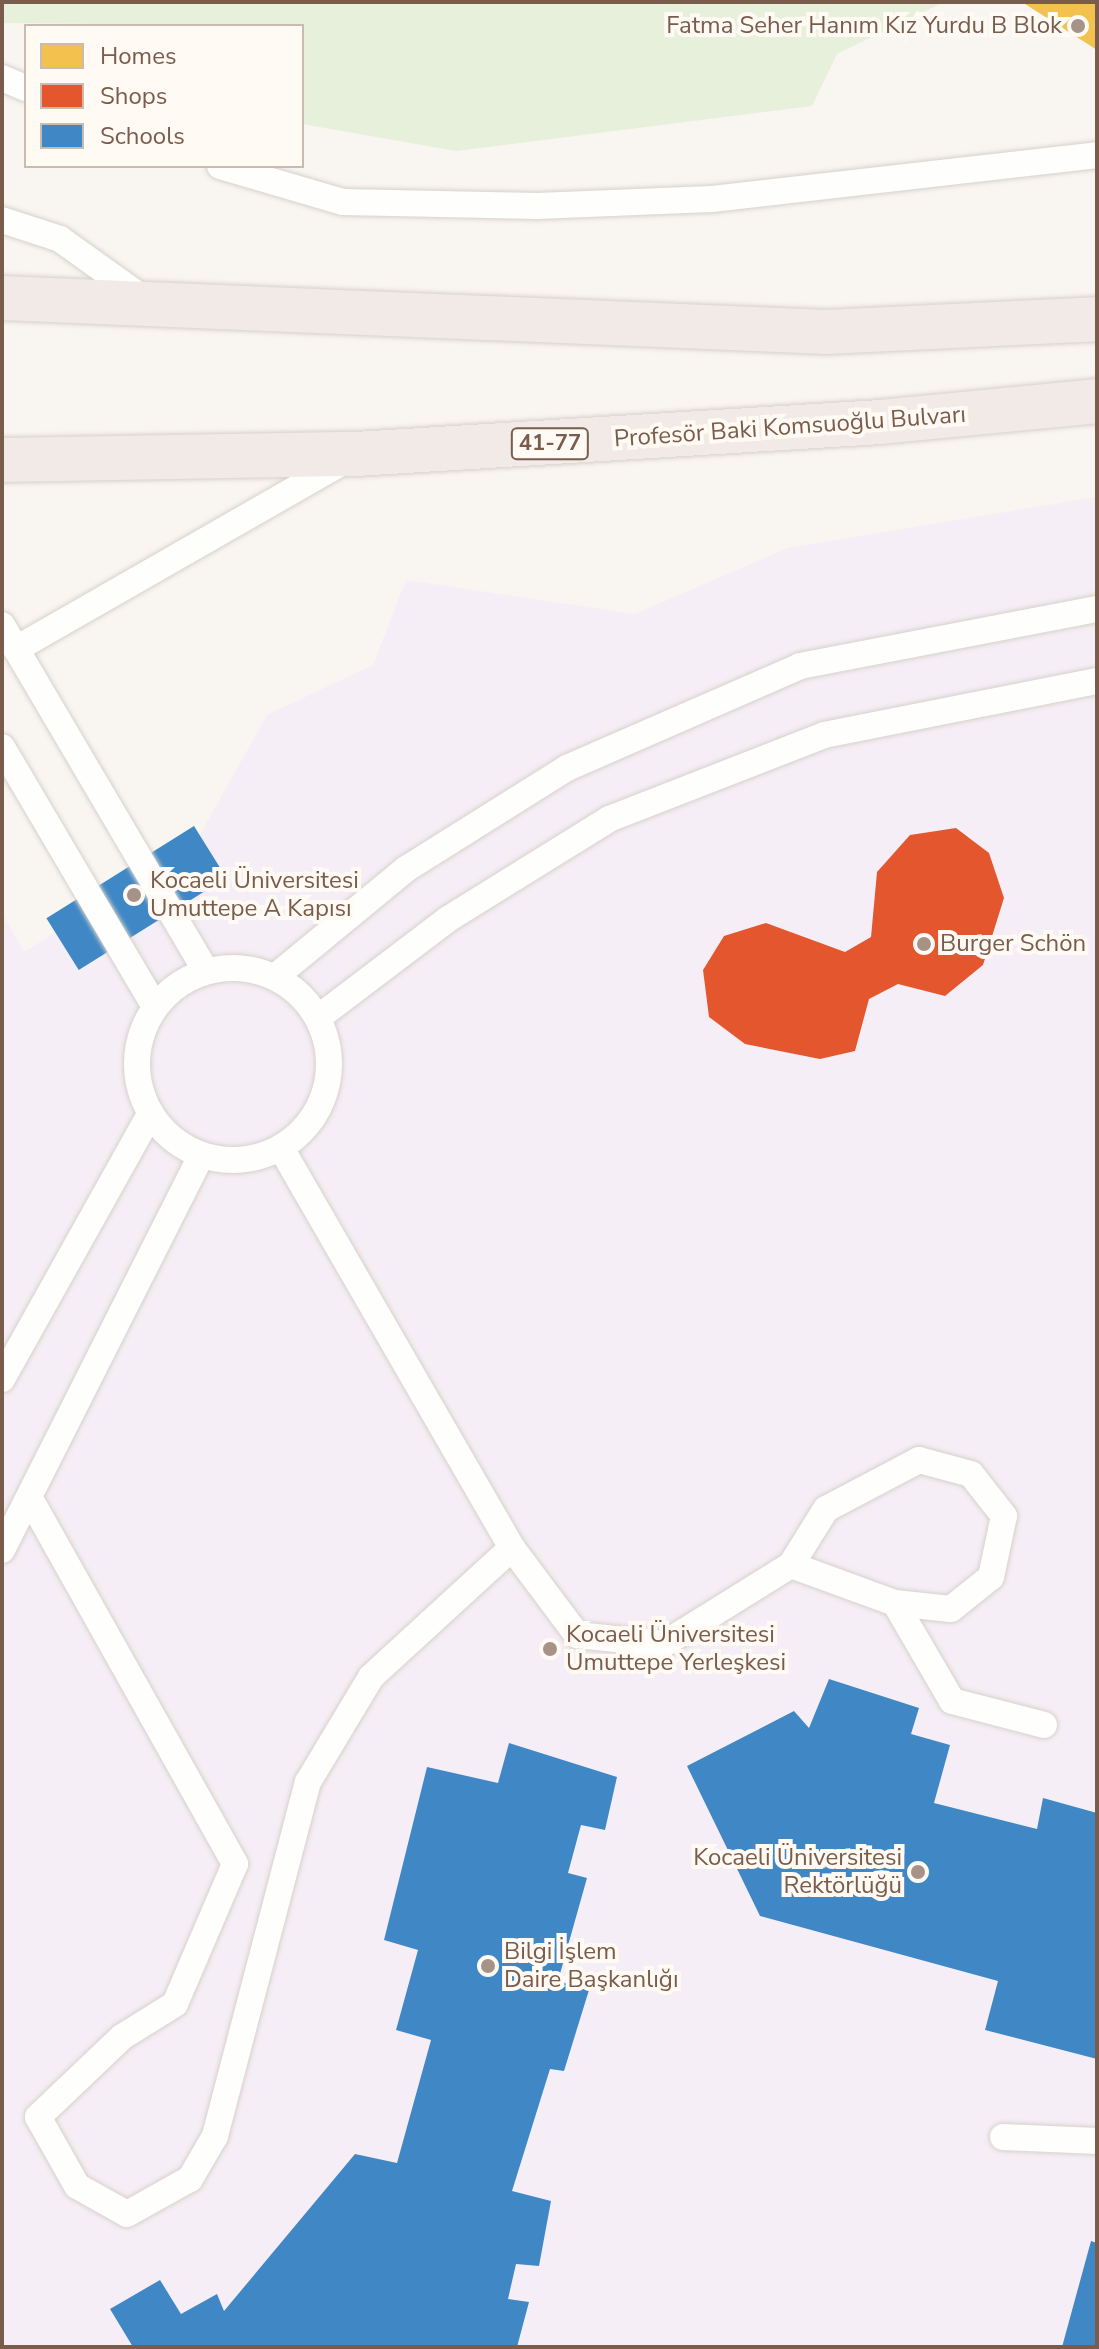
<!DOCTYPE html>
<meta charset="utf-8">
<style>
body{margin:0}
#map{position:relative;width:1099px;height:2349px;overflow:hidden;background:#f9f5f0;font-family:"Nunito Sans",sans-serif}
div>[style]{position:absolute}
.education>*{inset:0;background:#f6eef6}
.green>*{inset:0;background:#e7f0db}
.homes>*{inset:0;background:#f2c14e}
.shops>*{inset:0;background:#e4572e}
.schools>*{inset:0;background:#3f88c5;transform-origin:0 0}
.roads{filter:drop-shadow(0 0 2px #d7d1cb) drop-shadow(0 0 2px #d7d1cb)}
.lane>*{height:26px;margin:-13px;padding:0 13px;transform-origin:13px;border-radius:13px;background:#fefefd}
.lane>.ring{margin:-13px;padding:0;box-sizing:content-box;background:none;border:26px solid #fefefd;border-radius:50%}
.highway>*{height:44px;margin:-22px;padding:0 22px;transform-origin:22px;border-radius:22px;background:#f2eae7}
.dots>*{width:22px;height:22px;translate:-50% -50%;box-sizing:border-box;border:4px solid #fffaf3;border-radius:50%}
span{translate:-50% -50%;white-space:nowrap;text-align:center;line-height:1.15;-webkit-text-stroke:8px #fffaf3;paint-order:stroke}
.shield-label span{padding:2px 6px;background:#fffaf3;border:2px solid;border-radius:6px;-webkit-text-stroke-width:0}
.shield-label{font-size:22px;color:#7a5c4d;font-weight:700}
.poi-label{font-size:24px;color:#7a5c4d}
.right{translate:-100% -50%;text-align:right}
.left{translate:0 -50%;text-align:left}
.street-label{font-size:24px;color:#7a5c4d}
.frame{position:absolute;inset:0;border:4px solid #7a5c4d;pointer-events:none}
.legend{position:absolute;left:24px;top:24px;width:280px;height:144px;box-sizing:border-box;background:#fffaf3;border:2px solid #cabbb1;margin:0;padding:10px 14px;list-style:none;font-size:24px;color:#7a5c4d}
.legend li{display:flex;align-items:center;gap:16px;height:40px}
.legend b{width:40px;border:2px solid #cabbb1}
</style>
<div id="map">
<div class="education">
<div style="clip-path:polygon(1097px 497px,1097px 2347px,2px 2347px,2px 913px,24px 952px,193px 847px,267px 715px,373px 665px,406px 580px,635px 614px,788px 548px)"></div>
</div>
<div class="green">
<div style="clip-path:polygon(2px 2px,944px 2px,837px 54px,812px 106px,456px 151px,302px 124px,302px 26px,2px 23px)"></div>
</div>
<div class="homes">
<div style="clip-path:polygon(1022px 2px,1097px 2px,1097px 50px)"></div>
</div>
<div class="shops">
<div style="clip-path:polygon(956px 828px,989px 853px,1004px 898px,983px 965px,945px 996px,898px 984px,869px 999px,855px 1051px,820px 1059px,745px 1044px,709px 1017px,703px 970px,724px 936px,766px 923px,845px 952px,871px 937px,877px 872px,910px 835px)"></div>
</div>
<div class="schools">
<div style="left:194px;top:826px;width:61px;height:174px;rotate:58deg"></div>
<div style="clip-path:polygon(829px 1679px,919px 1708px,911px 1734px,950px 1745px,934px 1803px,1037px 1829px,1043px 1798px,1097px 1813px,1097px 2059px,985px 2030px,998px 1981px,760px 1916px,687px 1766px,794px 1711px,809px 1728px)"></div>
<div style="clip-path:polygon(509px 1743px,617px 1777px,605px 1830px,581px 1825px,568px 1873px,587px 1878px,558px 1981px,589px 1990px,564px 2071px,550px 2069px,512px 2191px,551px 2201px,539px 2266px,516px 2264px,508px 2299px,529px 2302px,517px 2347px,133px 2347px,110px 2309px,160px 2280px,181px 2314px,217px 2294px,224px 2311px,355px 2154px,397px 2163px,431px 2040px,396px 2030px,418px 1950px,384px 1940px,427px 1767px,498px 1783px)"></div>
<div style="clip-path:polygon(1091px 2241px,1097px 2243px,1097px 2347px,1062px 2347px)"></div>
</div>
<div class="roads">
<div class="lane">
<div style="left:2px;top:78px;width:26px;rotate:23deg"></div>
<div style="left:220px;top:166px;width:128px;rotate:16.3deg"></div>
<div style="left:343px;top:202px;width:194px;rotate:1.2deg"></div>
<div style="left:537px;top:206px;width:175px;rotate:-2.3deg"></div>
<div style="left:712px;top:199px;width:388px;rotate:-6.5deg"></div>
<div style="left:2px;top:220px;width:61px;rotate:18.1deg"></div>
<div style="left:60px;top:239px;width:108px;rotate:35.6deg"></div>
<div style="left:2px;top:625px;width:402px;rotate:59.5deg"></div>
<div style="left:16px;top:649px;width:380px;rotate:-29.8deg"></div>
<div style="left:2px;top:747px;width:299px;rotate:59.5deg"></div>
<div class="ring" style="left:137px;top:968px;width:166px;height:166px"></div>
<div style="left:275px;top:977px;width:170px;rotate:-39.5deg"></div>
<div style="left:406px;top:869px;width:190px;rotate:-32.1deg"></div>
<div style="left:567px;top:768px;width:254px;rotate:-23.6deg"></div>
<div style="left:800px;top:666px;width:302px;rotate:-10.9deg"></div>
<div style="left:319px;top:1017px;width:162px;rotate:-37.2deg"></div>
<div style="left:448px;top:919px;width:190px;rotate:-31.8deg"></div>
<div style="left:609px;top:819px;width:231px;rotate:-21.3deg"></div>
<div style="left:824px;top:735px;width:278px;rotate:-11.2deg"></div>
<div style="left:281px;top:1148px;width:462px;rotate:60deg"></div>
<div style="left:512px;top:1548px;width:109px;rotate:53.2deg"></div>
<div style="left:577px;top:1635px;width:87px;rotate:5.9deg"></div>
<div style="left:664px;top:1644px;width:150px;rotate:-31.9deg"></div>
<div style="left:791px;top:1565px;width:111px;rotate:20.1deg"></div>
<div style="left:895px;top:1603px;width:56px;rotate:6.1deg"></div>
<div style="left:951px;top:1609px;width:51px;rotate:-38.7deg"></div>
<div style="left:991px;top:1577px;width:62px;rotate:-78deg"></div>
<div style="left:1004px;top:1516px;width:53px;rotate:-128.2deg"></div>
<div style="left:971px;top:1474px;width:54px;rotate:-164.9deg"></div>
<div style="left:919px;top:1460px;width:105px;rotate:152.2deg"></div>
<div style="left:826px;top:1509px;width:66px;rotate:122deg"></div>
<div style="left:2px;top:1379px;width:304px;rotate:-60.8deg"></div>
<div style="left:32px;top:1502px;width:415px;rotate:60.7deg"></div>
<div style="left:235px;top:1864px;width:152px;rotate:113.2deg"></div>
<div style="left:175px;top:2004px;width:62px;rotate:148.1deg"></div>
<div style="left:122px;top:2037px;width:116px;rotate:136.4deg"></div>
<div style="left:38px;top:2117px;width:79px;rotate:60.5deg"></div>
<div style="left:77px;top:2186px;width:57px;rotate:29.2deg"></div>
<div style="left:127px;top:2214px;width:72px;rotate:-29.1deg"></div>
<div style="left:190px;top:2179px;width:50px;rotate:-59.8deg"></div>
<div style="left:215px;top:2136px;width:366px;rotate:-75.3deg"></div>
<div style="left:308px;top:1782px;width:122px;rotate:-59deg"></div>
<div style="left:371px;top:1677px;width:191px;rotate:-42.5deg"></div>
<div style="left:2px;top:1550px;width:441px;rotate:-63.2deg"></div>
<div style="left:895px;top:1603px;width:113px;rotate:59.8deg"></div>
<div style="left:952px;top:1701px;width:95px;rotate:14.6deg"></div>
<div style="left:1003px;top:2137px;width:94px;rotate:2.4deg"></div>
</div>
<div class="highway">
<div style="left:2px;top:298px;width:825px;rotate:2.36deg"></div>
<div style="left:826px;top:332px;width:271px;rotate:-2.7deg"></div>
<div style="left:2px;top:460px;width:354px;rotate:-1deg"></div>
<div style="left:356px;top:454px;width:525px;rotate:-3.49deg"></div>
<div style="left:880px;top:422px;width:218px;rotate:-5.5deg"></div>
</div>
</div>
<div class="dots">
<div style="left:1078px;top:26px;background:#a69286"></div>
<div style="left:134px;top:895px;background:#a69286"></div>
<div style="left:924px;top:944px;background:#a69286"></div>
<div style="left:550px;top:1649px;background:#a69286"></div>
<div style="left:918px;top:1872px;background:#a69286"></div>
<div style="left:488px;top:1966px;background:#a69286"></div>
</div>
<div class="shield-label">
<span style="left:550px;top:444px">41-77</span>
</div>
<div class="poi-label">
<span class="right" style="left:1062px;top:26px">Fatma Seher Hanım Kız Yurdu B Blok</span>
<span class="left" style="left:150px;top:895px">Kocaeli Üniversitesi<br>Umuttepe A Kapısı</span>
<span class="left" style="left:940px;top:944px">Burger Schön</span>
<span class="left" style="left:566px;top:1649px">Kocaeli Üniversitesi<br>Umuttepe Yerleşkesi</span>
<span class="right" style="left:902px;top:1872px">Kocaeli Üniversitesi<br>Rektörlüğü</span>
<span class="left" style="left:504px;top:1966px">Bilgi İşlem<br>Daire Başkanlığı</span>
</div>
<div class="street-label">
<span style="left:790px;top:427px;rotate:-4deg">Profesör Baki Komsuoğlu Bulvarı</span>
</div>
<div class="frame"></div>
<ul class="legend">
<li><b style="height:22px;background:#f2c14e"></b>Homes</li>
<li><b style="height:22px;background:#e4572e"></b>Shops</li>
<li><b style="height:22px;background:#3f88c5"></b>Schools</li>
</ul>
</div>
